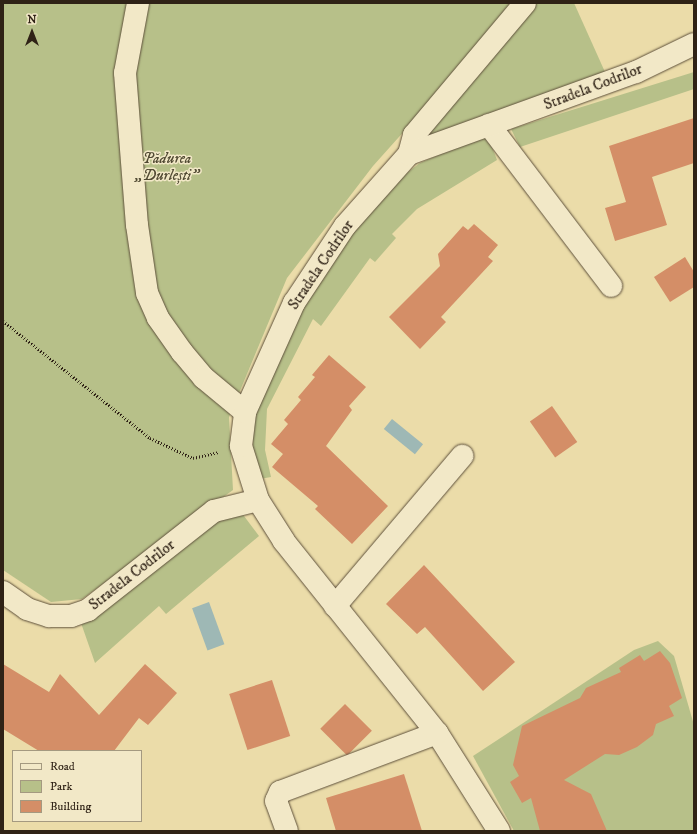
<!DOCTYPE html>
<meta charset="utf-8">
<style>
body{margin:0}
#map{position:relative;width:697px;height:834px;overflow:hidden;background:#ebdca9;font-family:"IM FELL DW Pica",serif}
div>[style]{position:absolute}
.green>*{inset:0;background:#b7c089}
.water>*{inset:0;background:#9eb8b5;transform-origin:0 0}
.building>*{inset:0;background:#d48e67;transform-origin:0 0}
.path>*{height:2.5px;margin-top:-1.25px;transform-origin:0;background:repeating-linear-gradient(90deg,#2f2216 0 1px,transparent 0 3px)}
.roads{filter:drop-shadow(0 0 1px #5e503b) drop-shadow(0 0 1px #5e503b)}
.minor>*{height:22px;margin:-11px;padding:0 11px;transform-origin:11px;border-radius:11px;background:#f2e8c7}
span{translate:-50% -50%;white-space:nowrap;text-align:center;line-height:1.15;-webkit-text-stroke:3px #f2e8c7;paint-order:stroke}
.street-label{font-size:15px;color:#2f2216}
.park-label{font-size:15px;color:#514a33;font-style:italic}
.frame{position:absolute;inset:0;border:4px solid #2f2216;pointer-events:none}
.legend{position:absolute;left:12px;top:750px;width:130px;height:72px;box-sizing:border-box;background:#f2e8c7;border:1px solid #a49980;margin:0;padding:5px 7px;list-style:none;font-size:12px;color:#2f2216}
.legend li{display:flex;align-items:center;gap:8px;height:20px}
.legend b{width:20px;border:1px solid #a49980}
.north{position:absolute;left:12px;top:12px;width:40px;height:40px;-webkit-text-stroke:3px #f2e8c7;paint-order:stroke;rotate:0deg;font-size:11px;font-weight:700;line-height:16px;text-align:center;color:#2f2216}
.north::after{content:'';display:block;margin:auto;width:14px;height:18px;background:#2f2216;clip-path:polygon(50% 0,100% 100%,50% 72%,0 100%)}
</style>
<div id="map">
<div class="green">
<div style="clip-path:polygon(3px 3px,514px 3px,508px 15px,373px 166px,287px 278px,229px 417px,233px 490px,82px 599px,51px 602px,3px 570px)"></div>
<div style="clip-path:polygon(532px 3px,574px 3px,605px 72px,428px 137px,440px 112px)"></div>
<div style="clip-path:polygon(694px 72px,694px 89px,520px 147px,511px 129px)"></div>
<div style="clip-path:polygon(487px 134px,497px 160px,417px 209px,392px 234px,396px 238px,375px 262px,370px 258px,321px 326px,313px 319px,267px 409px,265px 450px,271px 477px,260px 479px,253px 449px,253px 418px,291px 325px,352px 230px,387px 188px,420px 163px)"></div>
<div style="clip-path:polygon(241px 512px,259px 536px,166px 614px,159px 606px,95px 663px,81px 623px,220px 515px)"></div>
<div style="clip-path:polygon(658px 641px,674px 656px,694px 725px,694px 831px,514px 831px,473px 756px,634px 650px)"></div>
</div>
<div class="water">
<div style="left:392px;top:419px;width:40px;height:13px;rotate:39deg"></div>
<div style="left:209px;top:602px;width:45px;height:18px;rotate:70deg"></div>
</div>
<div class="building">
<div style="clip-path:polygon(694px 118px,694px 163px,652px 177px,667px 225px,615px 241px,605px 208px,626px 202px,609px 146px)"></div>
<div style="clip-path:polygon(474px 224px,498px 245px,488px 257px,493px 261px,441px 317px,446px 322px,420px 349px,389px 317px,440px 266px,438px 254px,463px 226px,468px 230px)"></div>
<div style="clip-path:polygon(685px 257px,694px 272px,694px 287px,670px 302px,654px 277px)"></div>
<div style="clip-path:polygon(329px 355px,366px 387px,349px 406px,352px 410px,326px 446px,388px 506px,352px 544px,315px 509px,318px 506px,272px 467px,283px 454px,271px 444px,288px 424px,284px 420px,301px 400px,298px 397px,315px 377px,312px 375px)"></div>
<div style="left:552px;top:406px;width:44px;height:27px;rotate:55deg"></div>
<div style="clip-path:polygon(424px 565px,515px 662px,483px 691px,425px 627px,417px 634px,386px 604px)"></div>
<div style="clip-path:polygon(660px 651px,670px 663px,682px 698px,669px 706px,674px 716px,656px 724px,653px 735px,637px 747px,619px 755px,605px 754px,564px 780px,591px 794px,607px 831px,540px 831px,531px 798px,522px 803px,510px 782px,519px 776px,513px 765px,522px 726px,580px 698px,586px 688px,621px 672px,619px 668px,640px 655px,644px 661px)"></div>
<div style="clip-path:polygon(3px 664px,49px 692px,60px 674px,99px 715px,145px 664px,177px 693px,148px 725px,139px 718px,114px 751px,39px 751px,3px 729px)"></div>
<div style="left:272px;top:680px;width:59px;height:45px;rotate:72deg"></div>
<div style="left:345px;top:704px;width:38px;height:35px;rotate:45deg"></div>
<div style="clip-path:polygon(404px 774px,422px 831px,336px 831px,326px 798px)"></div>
</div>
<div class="path">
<div style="left:3px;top:321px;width:188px;rotate:38.5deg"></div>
<div style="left:150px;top:438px;width:47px;rotate:24.9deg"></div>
<div style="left:193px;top:458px;width:26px;rotate:-13deg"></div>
</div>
<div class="roads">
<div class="minor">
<div style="left:138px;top:3px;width:71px;rotate:100.5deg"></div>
<div style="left:125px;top:73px;width:152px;rotate:85.5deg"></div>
<div style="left:137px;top:225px;width:69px;rotate:81.6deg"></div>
<div style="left:147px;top:293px;width:27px;rotate:66deg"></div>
<div style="left:158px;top:318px;width:42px;rotate:54.8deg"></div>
<div style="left:182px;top:352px;width:34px;rotate:50deg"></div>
<div style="left:204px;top:378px;width:53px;rotate:39.7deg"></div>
<div style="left:489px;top:125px;width:202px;rotate:52.8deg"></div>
<div style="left:409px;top:154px;width:20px;rotate:-75deg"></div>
<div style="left:414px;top:135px;width:172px;rotate:-49.9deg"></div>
<div style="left:3px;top:592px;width:29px;rotate:35deg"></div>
<div style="left:27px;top:609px;width:23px;rotate:18deg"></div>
<div style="left:49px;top:616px;width:22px"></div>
<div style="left:71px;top:616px;width:18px;rotate:-19deg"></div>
<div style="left:88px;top:610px;width:160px;rotate:-38.2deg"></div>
<div style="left:214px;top:511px;width:45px;rotate:-14deg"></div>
<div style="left:335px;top:606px;width:197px;rotate:-49.7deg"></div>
<div style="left:287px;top:831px;width:32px;rotate:-110deg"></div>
<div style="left:276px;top:801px;width:10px;rotate:-66deg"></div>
<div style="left:280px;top:792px;width:168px;rotate:-20.6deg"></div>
<div style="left:499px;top:831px;width:116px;rotate:-122.3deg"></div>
<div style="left:437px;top:733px;width:246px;rotate:-128.6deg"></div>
<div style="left:284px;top:541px;width:49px;rotate:-122.4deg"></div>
<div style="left:258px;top:500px;width:57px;rotate:-107.5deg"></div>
<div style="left:241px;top:446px;width:34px;rotate:-83deg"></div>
<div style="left:245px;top:412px;width:120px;rotate:-65.8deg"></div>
<div style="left:294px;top:303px;width:92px;rotate:-56.5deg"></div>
<div style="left:345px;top:226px;width:96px;rotate:-48.4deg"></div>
<div style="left:409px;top:154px;width:241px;rotate:-19.9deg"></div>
<div style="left:636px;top:72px;width:64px;rotate:-25.8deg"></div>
</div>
</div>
<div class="street-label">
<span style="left:593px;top:87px;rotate:-21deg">Stradela Codrilor</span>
<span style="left:321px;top:265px;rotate:-56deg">Stradela Codrilor</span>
<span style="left:132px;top:575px;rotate:-38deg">Stradela Codrilor</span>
</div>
<div class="park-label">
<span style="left:167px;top:167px">Pădurea<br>„Durlești”</span>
</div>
<div class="frame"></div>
<ul class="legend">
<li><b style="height:5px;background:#f2e8c7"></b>Road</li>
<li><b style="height:11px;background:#b7c089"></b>Park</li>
<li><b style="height:11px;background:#d48e67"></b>Building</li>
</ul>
<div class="north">N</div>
</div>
